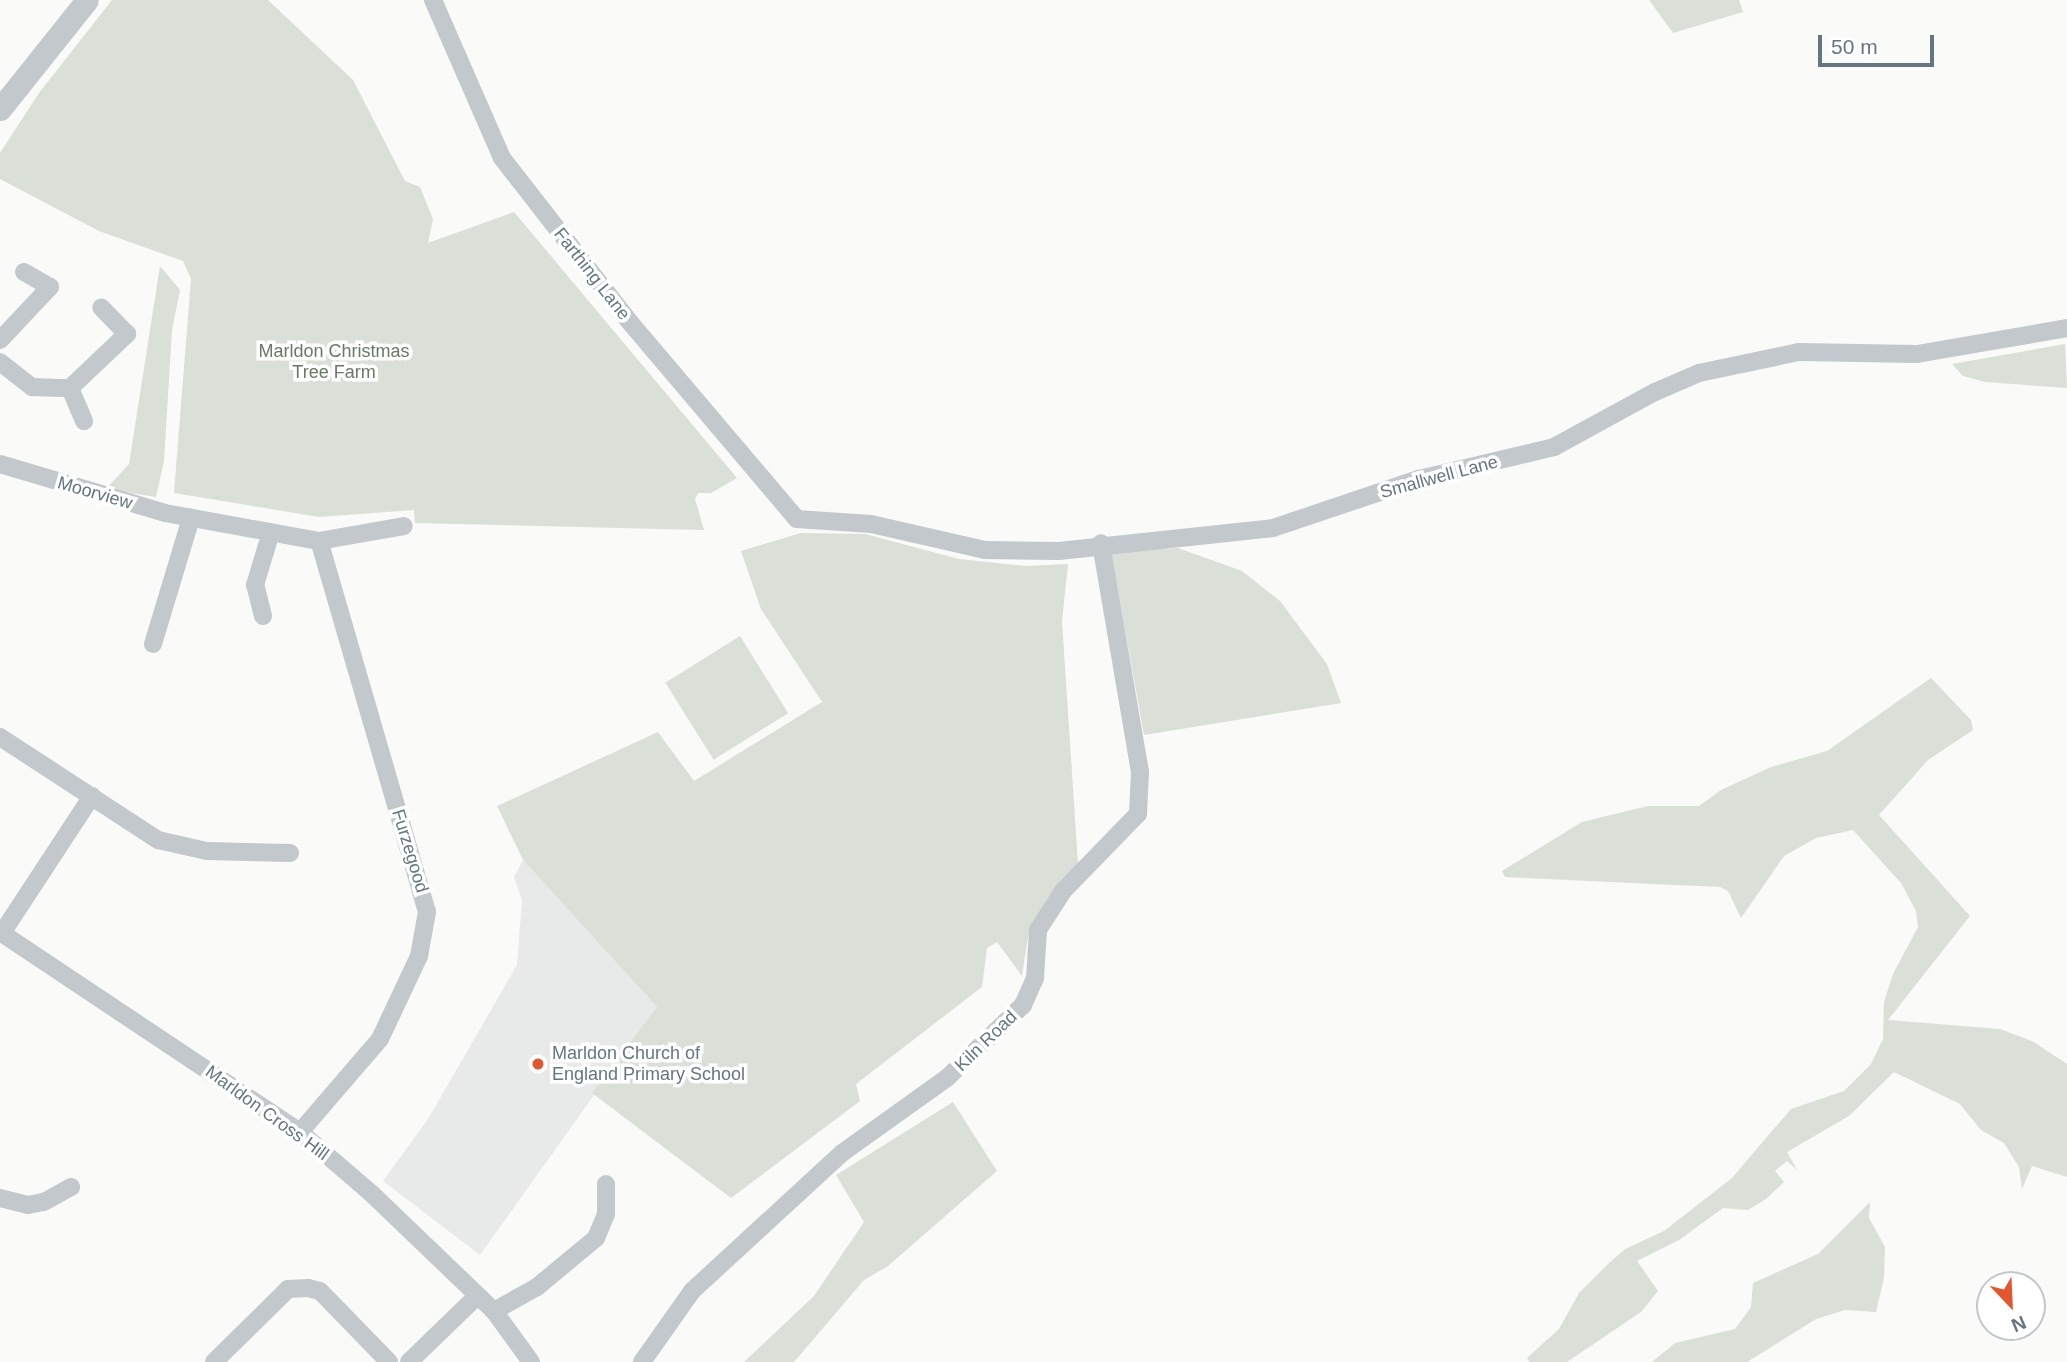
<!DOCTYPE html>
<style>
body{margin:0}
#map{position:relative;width:2067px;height:1362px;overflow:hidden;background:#fafaf8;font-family:Helvetica,sans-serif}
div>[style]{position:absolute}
.built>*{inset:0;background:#e8e9e9}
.green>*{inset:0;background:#dadfd7;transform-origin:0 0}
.minor>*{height:18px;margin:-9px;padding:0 9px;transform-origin:9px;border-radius:9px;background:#c3c8cc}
.tertiary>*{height:23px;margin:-11.5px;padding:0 11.5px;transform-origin:11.5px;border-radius:11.5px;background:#c3c8cc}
.dots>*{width:19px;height:19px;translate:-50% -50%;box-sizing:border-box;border:4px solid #fff;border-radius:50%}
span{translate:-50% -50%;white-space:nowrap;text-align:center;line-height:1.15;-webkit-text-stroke:7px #fff;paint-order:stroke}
.street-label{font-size:18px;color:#657683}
.park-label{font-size:18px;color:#687a64}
.poi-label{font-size:18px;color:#657683}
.left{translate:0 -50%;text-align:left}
.north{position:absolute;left:1976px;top:1271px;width:70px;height:70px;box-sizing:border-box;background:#fff;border:2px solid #c1c8cd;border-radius:50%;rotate:157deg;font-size:19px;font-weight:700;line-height:28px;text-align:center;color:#657683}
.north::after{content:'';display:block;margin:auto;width:24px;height:32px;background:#e4572e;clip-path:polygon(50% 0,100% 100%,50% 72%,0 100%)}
.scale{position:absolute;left:1818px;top:35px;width:116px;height:32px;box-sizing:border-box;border:4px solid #657683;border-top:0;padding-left:9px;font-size:21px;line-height:24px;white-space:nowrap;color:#657683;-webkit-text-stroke:5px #fff;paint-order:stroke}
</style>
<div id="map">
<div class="built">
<div style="clip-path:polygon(523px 860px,657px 1007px,480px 1255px,383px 1181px,428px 1119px,517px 965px,522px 900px,514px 877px)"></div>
</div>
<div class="green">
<div style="clip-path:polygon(112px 0,268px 0,353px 80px,405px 181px,420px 187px,433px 219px,428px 243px,514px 212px,737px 478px,711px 493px,698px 493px,695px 499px,704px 530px,415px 523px,414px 510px,319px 517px,174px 493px,191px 279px,183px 261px,99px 231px,0 179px,0 153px,39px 93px)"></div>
<div style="clip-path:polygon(1649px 0,1739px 0,1743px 12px,1673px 33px)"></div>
<div style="clip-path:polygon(160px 266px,180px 290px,172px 330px,164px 461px,156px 497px,106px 489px,129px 464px)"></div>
<div style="clip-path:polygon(2065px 344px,2067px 388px,1985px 382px,1963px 376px,1952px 364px)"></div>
<div style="clip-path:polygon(801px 533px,865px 534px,959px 559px,1026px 566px,1068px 564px,1062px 621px,1078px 864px,1047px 899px,1028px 937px,1022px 976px,997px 942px,987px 948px,982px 987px,856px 1084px,860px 1101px,731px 1198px,592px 1093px,657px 1007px,523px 860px,497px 806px,658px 732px,694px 781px,822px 702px,761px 609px,741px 551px)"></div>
<div style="clip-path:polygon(1178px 548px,1242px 571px,1280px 601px,1327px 664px,1341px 703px,1144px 735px,1111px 552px)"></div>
<div style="left:740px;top:636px;width:91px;height:88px;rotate:58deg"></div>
<div style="clip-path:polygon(1931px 678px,1971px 720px,1973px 730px,1928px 760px,1879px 815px,1970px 916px,1888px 1020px,2000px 1029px,2032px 1041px,2067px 1064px,2067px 1177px,2032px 1166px,2022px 1189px,2019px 1167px,2004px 1143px,1981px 1130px,1960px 1104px,1894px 1072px,1849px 1116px,1787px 1152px,1797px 1170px,1787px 1161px,1775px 1171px,1784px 1182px,1766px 1199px,1748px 1210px,1723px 1208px,1679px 1240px,1637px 1261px,1658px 1291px,1641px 1312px,1567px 1362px,1530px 1362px,1527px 1358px,1559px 1329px,1579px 1293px,1608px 1264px,1625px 1249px,1664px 1231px,1732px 1178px,1791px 1109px,1844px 1091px,1871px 1064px,1883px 1039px,1884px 1002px,1893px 974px,1918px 927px,1916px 911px,1901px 883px,1853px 830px,1816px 838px,1784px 856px,1741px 918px,1728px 891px,1720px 887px,1505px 877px,1502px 871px,1582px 822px,1648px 806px,1699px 806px,1721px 790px,1771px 767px,1827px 751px)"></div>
<div style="clip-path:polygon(953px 1102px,997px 1171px,888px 1266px,864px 1280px,794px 1362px,744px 1362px,814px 1296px,864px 1222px,836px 1175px)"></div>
<div style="clip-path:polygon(1870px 1202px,1869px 1218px,1885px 1247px,1884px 1278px,1876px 1312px,1845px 1310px,1816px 1319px,1747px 1362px,1652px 1362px,1675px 1343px,1735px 1329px,1751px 1307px,1753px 1283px,1818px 1254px)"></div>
</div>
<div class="minor">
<div style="left:433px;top:0;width:172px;rotate:66.4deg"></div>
<div style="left:502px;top:158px;width:205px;rotate:52.1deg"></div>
<div style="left:628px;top:320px;width:261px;rotate:49.7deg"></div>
<div style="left:797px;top:519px;width:74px;rotate:3.9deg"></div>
<div style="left:871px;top:524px;width:117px;rotate:12.8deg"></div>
<div style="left:985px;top:550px;width:74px;rotate:0.8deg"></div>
<div style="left:1059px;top:551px;width:215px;rotate:-6.1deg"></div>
<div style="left:1273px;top:528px;width:154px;rotate:-18.6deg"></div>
<div style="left:1419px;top:479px;width:139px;rotate:-13.3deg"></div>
<div style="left:1554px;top:447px;width:115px;rotate:-28.6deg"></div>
<div style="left:1655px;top:392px;width:48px;rotate:-23.4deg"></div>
<div style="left:1699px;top:373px;width:102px;rotate:-11.9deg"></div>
<div style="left:1799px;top:352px;width:118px;rotate:1deg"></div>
<div style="left:1917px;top:354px;width:152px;rotate:-9.8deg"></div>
<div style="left:0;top:340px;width:73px;rotate:-46.7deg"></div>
<div style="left:50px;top:287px;width:30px;rotate:-150deg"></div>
<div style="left:0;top:362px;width:41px;rotate:38deg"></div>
<div style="left:32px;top:387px;width:38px;rotate:2deg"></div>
<div style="left:70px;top:388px;width:79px;rotate:-43.5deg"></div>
<div style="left:127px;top:334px;width:37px;rotate:-134deg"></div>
<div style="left:70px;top:388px;width:36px;rotate:67deg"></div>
<div style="left:0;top:464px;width:172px;rotate:16.5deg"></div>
<div style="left:165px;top:513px;width:157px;rotate:10.3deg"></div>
<div style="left:319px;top:541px;width:86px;rotate:-10deg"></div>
<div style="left:263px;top:616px;width:32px;rotate:-104deg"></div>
<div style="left:255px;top:585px;width:55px;rotate:-73.2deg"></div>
<div style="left:153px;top:644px;width:132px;rotate:-73.2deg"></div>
<div style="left:0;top:737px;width:189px;rotate:33.1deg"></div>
<div style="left:158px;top:840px;width:50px;rotate:12.7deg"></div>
<div style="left:207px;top:851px;width:83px;rotate:1.4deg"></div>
<div style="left:0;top:932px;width:361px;rotate:33.7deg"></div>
<div style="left:300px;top:1132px;width:95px;rotate:40.7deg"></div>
<div style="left:372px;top:1194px;width:169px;rotate:43.8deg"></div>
<div style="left:494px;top:1311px;width:63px;rotate:54deg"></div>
<div style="left:2px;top:933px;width:164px;rotate:-56.7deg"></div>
<div style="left:300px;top:1132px;width:123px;rotate:-49.3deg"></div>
<div style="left:380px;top:1039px;width:92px;rotate:-64.8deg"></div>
<div style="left:419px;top:956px;width:45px;rotate:-79.7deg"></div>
<div style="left:427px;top:912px;width:386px;rotate:-106.2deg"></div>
<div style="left:0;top:1198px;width:29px;rotate:14deg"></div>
<div style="left:28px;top:1205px;width:16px;rotate:-11deg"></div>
<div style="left:44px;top:1202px;width:31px;rotate:-29deg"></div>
<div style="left:494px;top:1311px;width:49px;rotate:-29.2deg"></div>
<div style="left:537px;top:1287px;width:77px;rotate:-39.7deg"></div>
<div style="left:596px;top:1238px;width:26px;rotate:-67deg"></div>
<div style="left:606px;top:1214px;width:30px;rotate:-90deg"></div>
<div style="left:214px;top:1362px;width:104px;rotate:-44.6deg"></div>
<div style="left:288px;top:1289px;width:20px;rotate:-3deg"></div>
<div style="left:308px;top:1288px;width:12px;rotate:14deg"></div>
<div style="left:320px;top:1291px;width:99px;rotate:45.8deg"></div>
<div style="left:409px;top:1362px;width:93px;rotate:-44.1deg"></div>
<div style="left:642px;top:1362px;width:87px;rotate:-54.8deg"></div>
<div style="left:692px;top:1291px;width:204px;rotate:-42.6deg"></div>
<div style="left:842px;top:1153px;width:130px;rotate:-35.6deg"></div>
<div style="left:948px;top:1077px;width:104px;rotate:-43.8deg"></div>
<div style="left:1023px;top:1005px;width:30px;rotate:-66deg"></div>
<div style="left:1035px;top:978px;width:48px;rotate:-86.4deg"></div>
<div style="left:1038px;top:930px;width:46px;rotate:-57.3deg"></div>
<div style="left:1063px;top:891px;width:107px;rotate:-45.8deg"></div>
<div style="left:1138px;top:814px;width:42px;rotate:-87.3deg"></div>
<div style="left:1140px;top:772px;width:232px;rotate:-99.7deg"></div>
</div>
<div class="tertiary">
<div style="left:0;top:109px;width:139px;rotate:-51.4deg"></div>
</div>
<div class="dots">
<div style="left:538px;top:1064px;background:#e4572e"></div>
</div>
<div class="street-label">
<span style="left:592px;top:274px;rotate:52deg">Farthing Lane</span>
<span style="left:1439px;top:477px;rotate:-15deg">Smallwell Lane</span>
<span style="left:95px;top:493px;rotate:16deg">Moorview</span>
<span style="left:410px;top:851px;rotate:73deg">Furzegood</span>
<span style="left:986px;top:1041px;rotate:-44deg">Kiln Road</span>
<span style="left:267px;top:1113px;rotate:36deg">Marldon Cross Hill</span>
</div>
<div class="park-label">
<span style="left:334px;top:362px">Marldon Christmas<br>Tree Farm</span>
</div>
<div class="poi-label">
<span class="left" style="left:552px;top:1064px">Marldon Church of<br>England Primary School</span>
</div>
<div class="north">N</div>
<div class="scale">50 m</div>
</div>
